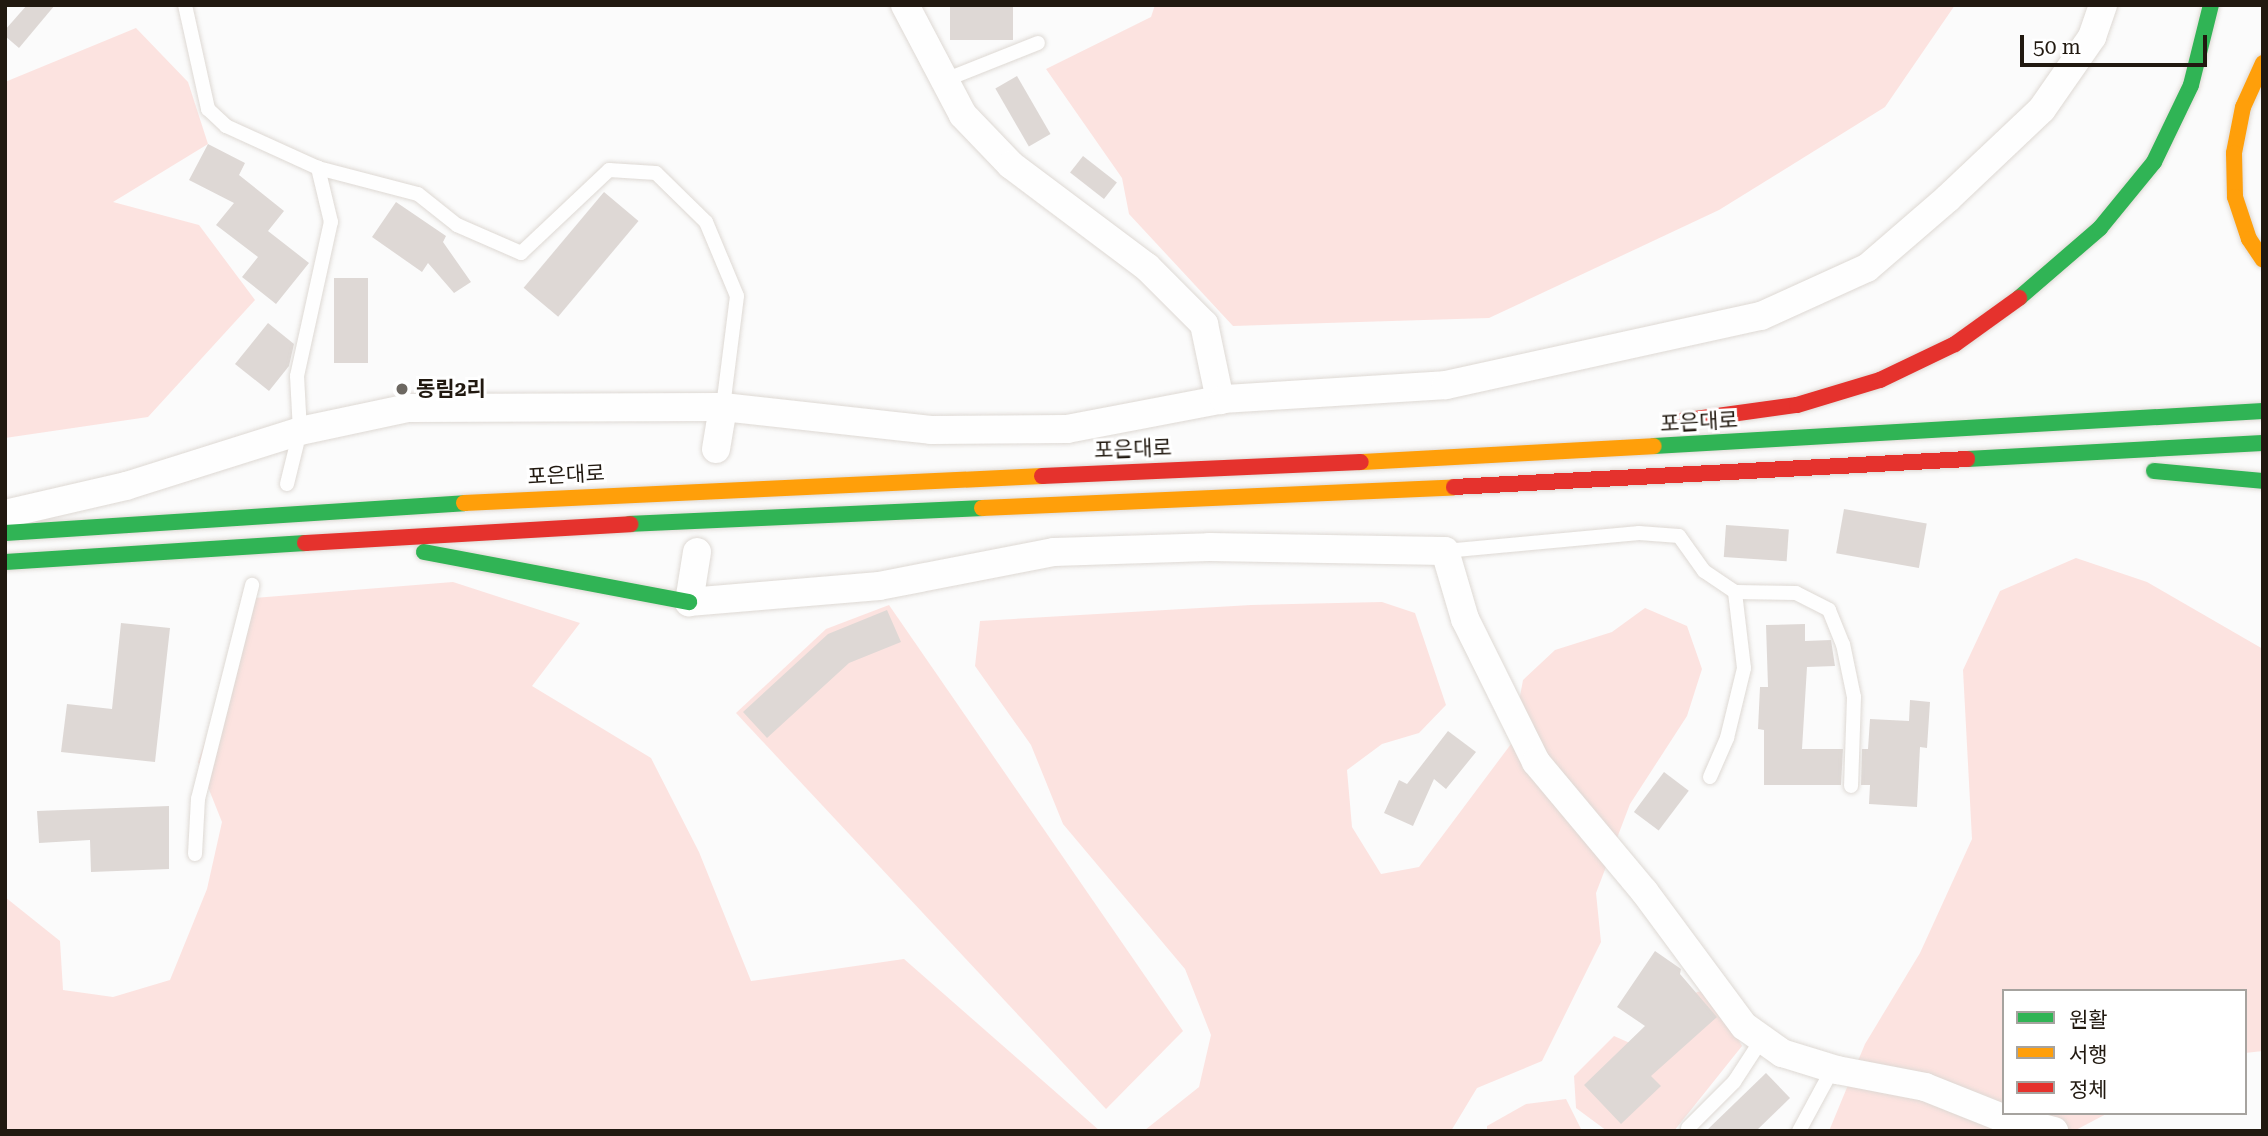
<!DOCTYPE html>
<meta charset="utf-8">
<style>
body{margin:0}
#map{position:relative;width:2268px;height:1136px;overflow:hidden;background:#fbfbfb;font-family:"Roboto Serif","Noto Sans KR",serif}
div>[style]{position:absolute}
.green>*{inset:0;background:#fce3e0}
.building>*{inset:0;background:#ded8d5;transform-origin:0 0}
.roads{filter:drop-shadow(0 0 2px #ded9d4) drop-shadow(0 0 2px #ded9d4)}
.lane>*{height:14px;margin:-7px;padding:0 7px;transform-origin:7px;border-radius:7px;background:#fefefe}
.street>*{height:28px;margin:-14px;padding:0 14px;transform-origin:14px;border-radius:14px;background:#fefefe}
.fast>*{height:16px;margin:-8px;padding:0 8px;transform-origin:8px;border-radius:8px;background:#30b455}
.slow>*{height:16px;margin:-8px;padding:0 8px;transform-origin:8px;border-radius:8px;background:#ff9f0a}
.jam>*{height:16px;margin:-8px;padding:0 8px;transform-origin:8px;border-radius:8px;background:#e5322d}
.dots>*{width:19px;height:19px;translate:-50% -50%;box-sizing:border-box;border:4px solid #fff;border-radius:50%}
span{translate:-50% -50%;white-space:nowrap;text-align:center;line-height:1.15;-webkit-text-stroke:6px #fff;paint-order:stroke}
.poi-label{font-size:21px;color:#211910;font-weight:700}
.left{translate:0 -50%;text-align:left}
.street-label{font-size:21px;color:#211910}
.frame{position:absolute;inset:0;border:7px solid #211910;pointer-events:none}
.legend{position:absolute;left:2002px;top:989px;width:245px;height:126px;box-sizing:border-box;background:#fff;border:2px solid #a6a39f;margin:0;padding:9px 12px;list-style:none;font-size:21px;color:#211910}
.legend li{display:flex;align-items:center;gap:14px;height:35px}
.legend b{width:35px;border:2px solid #a6a39f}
.scale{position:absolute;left:2020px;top:35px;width:187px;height:32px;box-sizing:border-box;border:4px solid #211910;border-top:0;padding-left:9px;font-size:21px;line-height:24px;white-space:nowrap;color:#211910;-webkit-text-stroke:5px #fff;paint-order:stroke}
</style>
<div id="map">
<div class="green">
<div style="clip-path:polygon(1155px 5px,1955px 5px,1885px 107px,1719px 210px,1489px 318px,1233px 326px,1129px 214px,1122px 178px,1046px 69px,1151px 17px)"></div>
<div style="clip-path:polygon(136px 28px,188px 82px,208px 144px,113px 202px,199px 225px,255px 300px,148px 417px,5px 438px,5px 82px)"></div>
<div style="clip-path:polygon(2076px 558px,2147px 582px,2263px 649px,2263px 1051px,2245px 1053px,2245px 991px,2004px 991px,2004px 1113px,2108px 1113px,2074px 1131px,1829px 1131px,1865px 1044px,1920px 953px,1972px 839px,1963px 670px,2000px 591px)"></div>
<div style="clip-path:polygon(453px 582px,580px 623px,532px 686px,651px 758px,699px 852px,751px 981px,904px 959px,1100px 1131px,5px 1131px,5px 897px,60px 941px,63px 990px,113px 997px,170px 980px,207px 889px,222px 822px,198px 762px,227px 678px,243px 599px)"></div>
<div style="clip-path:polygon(1382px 602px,1415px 613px,1446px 705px,1419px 733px,1382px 744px,1347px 770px,1352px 827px,1381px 874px,1419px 867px,1511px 744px,1523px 680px,1555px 650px,1612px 632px,1645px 608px,1687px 626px,1702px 669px,1687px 716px,1630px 804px,1596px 893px,1601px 942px,1542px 1061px,1477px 1088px,1451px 1131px,1130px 1131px,1145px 1130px,1199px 1087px,1211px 1035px,1185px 969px,1063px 824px,1031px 745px,975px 666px,980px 621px,1251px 605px)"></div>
<div style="clip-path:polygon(889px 605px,1183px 1031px,1106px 1109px,736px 713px,826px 629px)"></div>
<div style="clip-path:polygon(1711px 990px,1742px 1046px,1674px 1131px,1607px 1131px,1576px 1108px,1574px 1076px,1614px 1036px,1648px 1051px,1646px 1037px,1697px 992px)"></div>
<div style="clip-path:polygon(1566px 1099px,1582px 1131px,1487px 1131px,1487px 1126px,1526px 1104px)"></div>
</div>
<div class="building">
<div style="clip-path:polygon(27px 5px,55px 5px,19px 48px,5px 36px,5px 30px)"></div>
<div style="left:950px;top:6px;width:63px;height:34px"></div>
<div style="left:1017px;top:76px;width:67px;height:25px;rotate:60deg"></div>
<div style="clip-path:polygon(208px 144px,245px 163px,239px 175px,284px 211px,268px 231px,309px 263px,276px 304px,242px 277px,258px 257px,216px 225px,234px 203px,189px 180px)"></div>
<div style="left:1083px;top:156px;width:43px;height:21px;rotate:38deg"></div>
<div style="left:604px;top:192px;width:45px;height:125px;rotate:40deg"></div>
<div style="clip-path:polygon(396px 202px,446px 236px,443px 242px,471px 282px,454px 293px,428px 263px,422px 272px,372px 237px)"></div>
<div style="left:334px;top:278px;width:34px;height:85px"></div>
<div style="clip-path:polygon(268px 323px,294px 344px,289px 366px,269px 391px,235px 364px)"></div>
<div style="left:1844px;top:509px;width:84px;height:45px;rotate:10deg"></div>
<div style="left:1726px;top:525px;width:63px;height:32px;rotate:4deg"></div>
<div style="clip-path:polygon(887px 610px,901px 642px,849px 663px,767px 738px,743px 712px,828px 634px)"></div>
<div style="clip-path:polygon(121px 623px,170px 628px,155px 762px,61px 752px,67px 704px,112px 709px)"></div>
<div style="clip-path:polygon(1805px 624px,1805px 641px,1831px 640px,1835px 666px,1807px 667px,1802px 749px,1843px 749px,1841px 785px,1764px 785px,1764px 730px,1758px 729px,1760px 687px,1768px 687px,1766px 625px)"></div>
<div style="clip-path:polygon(1910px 700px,1930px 702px,1927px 748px,1920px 747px,1917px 807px,1869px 804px,1870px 785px,1861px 785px,1862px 749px,1868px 749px,1870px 719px,1909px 721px)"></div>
<div style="clip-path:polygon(1448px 731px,1476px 752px,1446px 789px,1434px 779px,1413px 826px,1384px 813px,1399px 780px,1407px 784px)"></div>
<div style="left:1664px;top:772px;width:31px;height:50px;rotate:37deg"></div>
<div style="clip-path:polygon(169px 806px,169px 869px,91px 872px,90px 840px,39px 843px,37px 811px)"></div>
<div style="clip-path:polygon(1655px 951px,1681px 969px,1680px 974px,1717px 1017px,1651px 1076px,1661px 1086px,1621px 1124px,1584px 1085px,1645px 1026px,1617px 1007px)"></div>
<div style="clip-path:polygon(1766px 1073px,1790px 1098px,1756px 1131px,1706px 1131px)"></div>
</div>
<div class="roads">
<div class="lane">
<div style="left:185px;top:5px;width:107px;rotate:77.5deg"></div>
<div style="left:208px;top:109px;width:25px;rotate:43deg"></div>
<div style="left:226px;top:126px;width:101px;rotate:24.5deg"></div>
<div style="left:318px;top:168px;width:103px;rotate:14.6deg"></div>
<div style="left:418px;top:194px;width:50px;rotate:38.5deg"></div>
<div style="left:457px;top:225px;width:70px;rotate:23.6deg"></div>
<div style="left:521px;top:253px;width:121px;rotate:-43.3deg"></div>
<div style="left:609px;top:170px;width:47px;rotate:3.7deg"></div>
<div style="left:656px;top:173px;width:70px;rotate:44.4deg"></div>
<div style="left:706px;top:222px;width:80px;rotate:67.3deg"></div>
<div style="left:737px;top:296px;width:112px;rotate:97.2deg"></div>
<div style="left:945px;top:80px;width:100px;rotate:-21.7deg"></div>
<div style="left:287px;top:484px;width:55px;rotate:-76.2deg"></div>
<div style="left:300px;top:431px;width:55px;rotate:-93.1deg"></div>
<div style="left:297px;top:376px;width:158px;rotate:-77.6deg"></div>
<div style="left:331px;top:222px;width:56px;rotate:-103.5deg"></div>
<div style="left:1445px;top:551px;width:195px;rotate:-5.3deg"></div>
<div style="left:1639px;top:533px;width:40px;rotate:4.3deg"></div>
<div style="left:1679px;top:536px;width:43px;rotate:54.5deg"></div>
<div style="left:1704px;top:571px;width:37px;rotate:34deg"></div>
<div style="left:1735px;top:592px;width:61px;rotate:0.9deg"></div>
<div style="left:1796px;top:593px;width:37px;rotate:27deg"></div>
<div style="left:1829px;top:610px;width:37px;rotate:68deg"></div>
<div style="left:1843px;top:644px;width:54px;rotate:78.3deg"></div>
<div style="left:1854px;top:697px;width:89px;rotate:91.9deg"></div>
<div style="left:1710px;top:777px;width:43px;rotate:-66.4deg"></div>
<div style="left:1727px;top:738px;width:72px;rotate:-76.3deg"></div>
<div style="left:1744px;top:668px;width:77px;rotate:-96.8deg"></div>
<div style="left:195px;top:854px;width:55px;rotate:-86.9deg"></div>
<div style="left:198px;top:799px;width:221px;rotate:-75.8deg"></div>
<div style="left:1688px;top:1128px;width:65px;rotate:-45deg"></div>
<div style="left:1734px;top:1082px;width:51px;rotate:-56.9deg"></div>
<div style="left:1799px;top:1131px;width:72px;rotate:-61.6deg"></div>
</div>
<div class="street">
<div style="left:905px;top:5px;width:124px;rotate:62.2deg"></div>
<div style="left:963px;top:115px;width:69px;rotate:46.2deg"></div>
<div style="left:1011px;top:165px;width:170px;rotate:36.9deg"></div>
<div style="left:1147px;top:267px;width:81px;rotate:45deg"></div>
<div style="left:1204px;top:324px;width:78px;rotate:78.1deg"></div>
<div style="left:716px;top:449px;width:43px;rotate:-80.5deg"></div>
<div style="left:5px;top:514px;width:124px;rotate:-13deg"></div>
<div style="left:126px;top:486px;width:182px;rotate:-17.5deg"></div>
<div style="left:300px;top:431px;width:110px;rotate:-12deg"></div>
<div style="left:408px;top:408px;width:315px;rotate:-0.2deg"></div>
<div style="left:723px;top:407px;width:209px;rotate:6.3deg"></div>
<div style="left:931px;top:430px;width:136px;rotate:-0.4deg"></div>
<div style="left:1067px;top:429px;width:160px;rotate:-10.8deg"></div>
<div style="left:1224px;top:399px;width:222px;rotate:-3.6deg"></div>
<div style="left:1446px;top:385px;width:322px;rotate:-12.4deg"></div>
<div style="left:1761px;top:316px;width:116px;rotate:-24.4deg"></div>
<div style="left:1867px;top:268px;width:107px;rotate:-40.8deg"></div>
<div style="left:1948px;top:198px;width:129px;rotate:-43.4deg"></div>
<div style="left:2042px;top:109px;width:88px;rotate:-55.2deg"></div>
<div style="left:2092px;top:37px;width:34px;rotate:-71deg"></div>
<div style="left:697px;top:552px;width:51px;rotate:99.1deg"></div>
<div style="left:689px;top:602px;width:191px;rotate:-4.8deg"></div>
<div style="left:879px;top:586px;width:178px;rotate:-11deg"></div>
<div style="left:1054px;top:552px;width:155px;rotate:-1.8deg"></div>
<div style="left:1209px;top:547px;width:236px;rotate:1deg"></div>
<div style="left:1445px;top:551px;width:71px;rotate:73.6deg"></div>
<div style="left:1465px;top:619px;width:160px;rotate:63.6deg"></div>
<div style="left:1536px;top:762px;width:168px;rotate:50.1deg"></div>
<div style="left:1644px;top:891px;width:168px;rotate:53.5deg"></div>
<div style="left:1744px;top:1026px;width:47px;rotate:35.4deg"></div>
<div style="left:1782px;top:1053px;width:58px;rotate:17.2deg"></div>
<div style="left:1837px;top:1070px;width:90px;rotate:10.9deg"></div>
<div style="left:1925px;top:1087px;width:81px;rotate:21.8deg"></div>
<div style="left:2000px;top:1117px;width:56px;rotate:14.5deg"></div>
</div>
<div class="fast">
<div style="left:2019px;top:298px;width:107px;rotate:-40.8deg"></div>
<div style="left:2100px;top:228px;width:85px;rotate:-50.7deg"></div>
<div style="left:2154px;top:162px;width:85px;rotate:-64.3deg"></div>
<div style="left:2191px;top:85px;width:82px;rotate:-76deg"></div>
<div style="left:1654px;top:446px;width:610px;rotate:-3.29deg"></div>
<div style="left:1967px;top:459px;width:296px;rotate:-3.1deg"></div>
<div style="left:2154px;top:471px;width:109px;rotate:5.2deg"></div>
<div style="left:630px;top:524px;width:352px;rotate:-2.6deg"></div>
<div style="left:5px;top:533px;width:460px;rotate:-3.7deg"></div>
<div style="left:424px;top:552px;width:270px;rotate:10.7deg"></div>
<div style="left:5px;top:562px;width:301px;rotate:-3.6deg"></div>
</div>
<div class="slow">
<div style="left:2263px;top:63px;width:48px;rotate:114.4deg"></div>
<div style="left:2243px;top:107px;width:47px;rotate:101.1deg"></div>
<div style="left:2234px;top:153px;width:44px;rotate:88.7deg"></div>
<div style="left:2235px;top:197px;width:44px;rotate:71.6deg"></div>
<div style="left:2249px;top:239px;width:25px;rotate:56deg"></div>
<div style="left:1361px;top:462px;width:293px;rotate:-3.1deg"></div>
<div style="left:464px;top:503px;width:579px;rotate:-2.67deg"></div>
<div style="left:982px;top:508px;width:472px;rotate:-2.5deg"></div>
</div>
<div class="jam">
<div style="left:1681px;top:421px;width:117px;rotate:-7.9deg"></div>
<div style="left:1797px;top:405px;width:87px;rotate:-16.8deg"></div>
<div style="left:1880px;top:380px;width:83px;rotate:-25.6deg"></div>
<div style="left:1955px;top:344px;width:79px;rotate:-35.7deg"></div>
<div style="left:1042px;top:476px;width:319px;rotate:-2.5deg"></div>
<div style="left:1454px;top:487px;width:514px;rotate:-3.12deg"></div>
<div style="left:305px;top:543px;width:326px;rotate:-3.3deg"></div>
</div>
</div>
<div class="dots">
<div style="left:402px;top:389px;background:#6d6862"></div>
</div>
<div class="poi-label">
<span class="left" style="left:416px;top:389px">동림2리</span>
</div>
<div class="street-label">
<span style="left:1699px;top:422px;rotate:-3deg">포은대로</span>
<span style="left:1133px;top:449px;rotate:-2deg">포은대로</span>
<span style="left:566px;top:475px;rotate:-3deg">포은대로</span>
</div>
<div class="frame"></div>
<ul class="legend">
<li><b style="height:9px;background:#30b455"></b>원활</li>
<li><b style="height:9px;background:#ff9f0a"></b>서행</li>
<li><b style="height:9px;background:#e5322d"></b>정체</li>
</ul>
<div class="scale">50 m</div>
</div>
